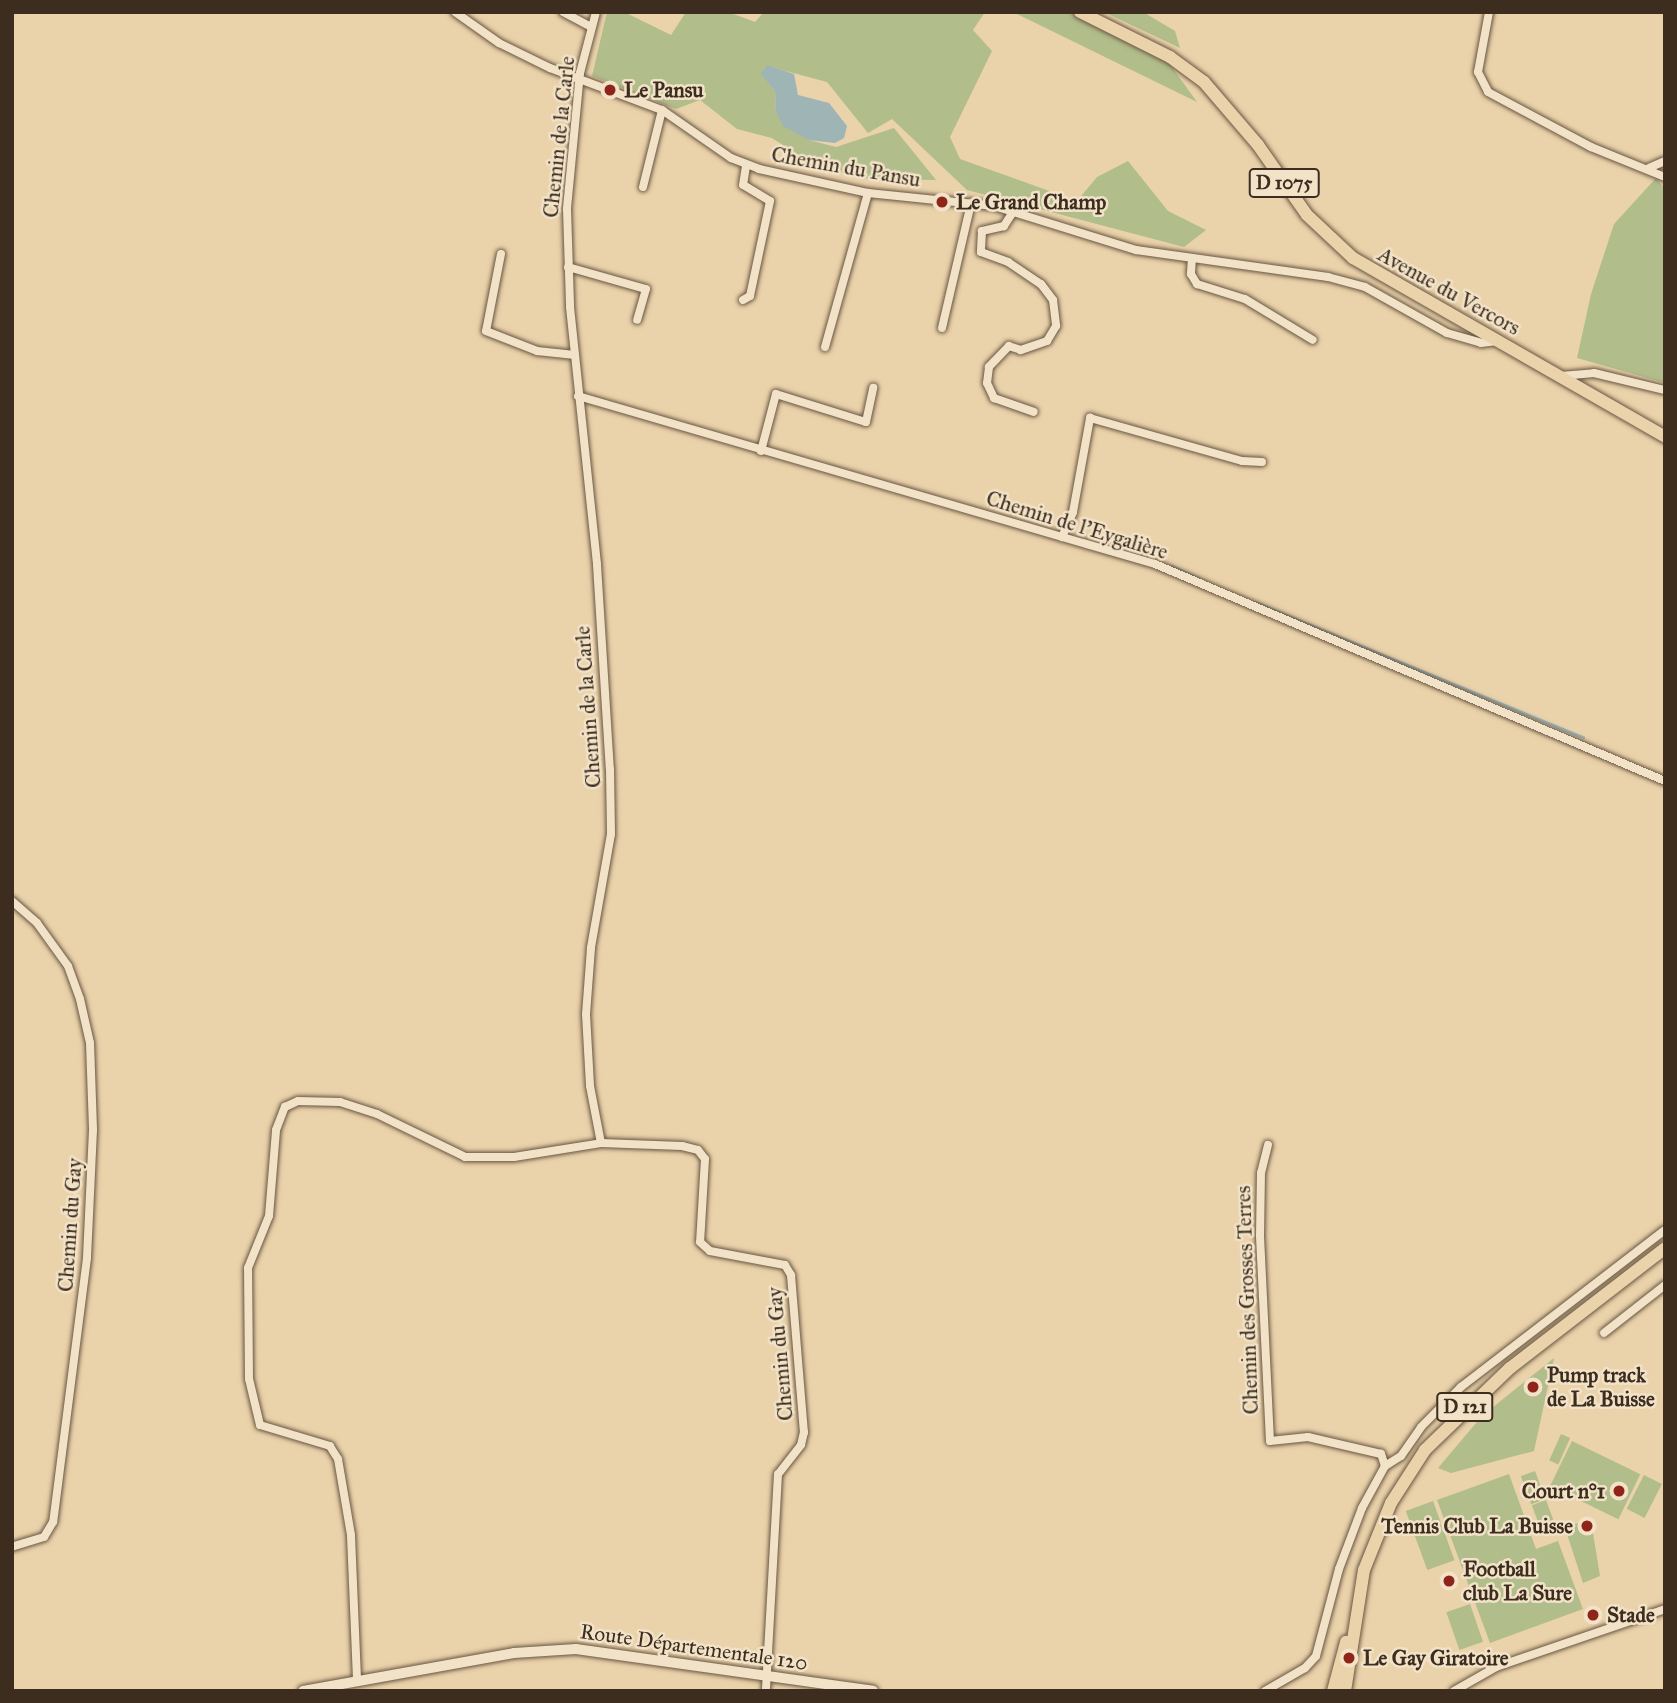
<!DOCTYPE html>
<meta charset="utf-8">
<style>
body{margin:0}
#map{position:relative;width:1677px;height:1703px;overflow:hidden;background:#ead2aa;font-family:"IM FELL Great Primer",serif}
div>[style]{position:absolute}
.green>*{inset:0;background:#b2bd8c;transform-origin:0 0}
.water>*{inset:0;background:#9eb4b5}
.stream>*{height:2.5px;margin:-1.25px;padding:0 1.25px;transform-origin:1.25px;border-radius:1.25px;background:#9eb4b5}
.roads{filter:drop-shadow(0 0 2px #685642) drop-shadow(0 0 2px #685642)}
.street>*{height:8px;margin:-4px;padding:0 4px;transform-origin:4px;border-radius:4px;background:#f1e2c8}
.secondary>*{height:10px;margin:-5px;padding:0 5px;transform-origin:5px;border-radius:5px;background:#f1e2c8}
.primary>*{height:12px;margin:-6px;padding:0 6px;transform-origin:6px;border-radius:6px;background:#ead2aa}
.dots>*{width:19px;height:19px;translate:-50% -50%;box-sizing:border-box;border:4px solid #f1e2c8;border-radius:50%}
span{translate:-50% -50%;white-space:nowrap;text-align:center;line-height:1.15;-webkit-text-stroke:5px #f1e2c8;paint-order:stroke}
.shield-label span{padding:2px 5px;background:#f1e2c8;border:2px solid;border-radius:5px;-webkit-text-stroke-width:0}
.shield-label{font-size:19px;color:#3c2d1f;font-weight:700}
.poi-label{font-size:21px;color:#3c2d1f;font-weight:700}
.left{translate:0 -50%;text-align:left}
.right{translate:-100% -50%;text-align:right}
.street-label{font-size:21px;color:#3c2d1f}
.frame{position:absolute;inset:0;border:14px solid #3c2d1f;pointer-events:none}
</style>
<div id="map">
<div class="green">
<div style="clip-path:polygon(607px 12px,624px 12px,671px 35px,686px 12px,728px 12px,755px 22px,764px 12px,985px 12px,973px 30px,992px 51px,950px 137px,960px 159px,1077px 201px,1097px 177px,1128px 161px,1168px 211px,1206px 230px,1184px 247px,967px 190px,892px 119px,868px 133px,827px 82px,767px 66px,762px 74px,775px 91px,776px 111px,809px 140px,836px 147px,894px 128px,936px 180px,868px 179px,815px 166px,772px 138px,737px 129px,700px 100px,676px 109px,592px 76px)"></div>
<div style="clip-path:polygon(1013px 12px,1069px 12px,1103px 28px,1169px 63px,1197px 102px)"></div>
<div style="clip-path:polygon(1104px 12px,1143px 12px,1175px 31px,1180px 48px)"></div>
<div style="clip-path:polygon(1656px 178px,1665px 189px,1665px 383px,1577px 358px,1591px 294px,1614px 224px)"></div>
<div style="clip-path:polygon(1554px 1358px,1534px 1451px,1451px 1473px,1438px 1468px,1482px 1416px)"></div>
<div style="left:1561px;top:1434px;width:10px;height:29px;rotate:24deg"></div>
<div style="left:1572px;top:1441px;width:76px;height:50px;rotate:26deg"></div>
<div style="left:1535px;top:1471px;width:30px;height:15px;rotate:70deg"></div>
<div style="clip-path:polygon(1509px 1474px,1536px 1549px,1558px 1541px,1583px 1609px,1490px 1643px,1437px 1500px)"></div>
<div style="left:1644px;top:1475px;width:20px;height:38px;rotate:27deg"></div>
<div style="left:1546px;top:1500px;width:29px;height:15px;rotate:70deg"></div>
<div style="left:1433px;top:1501px;width:63px;height:29px;rotate:70deg"></div>
<div style="clip-path:polygon(1582px 1523px,1584px 1533px,1593px 1533px,1600px 1576px,1583px 1583px,1564px 1525px)"></div>
<div style="left:1470px;top:1604px;width:40px;height:25px;rotate:71deg"></div>
</div>
<div class="water">
<div style="clip-path:polygon(767px 65px,794px 74px,798px 95px,829px 103px,847px 126px,844px 138px,835px 143px,809px 140px,783px 126px,776px 111px,775px 91px,761px 74px)"></div>
</div>
<div class="stream">
<div style="left:1172px;top:566px;width:29px;rotate:25deg"></div>
<div style="left:1255px;top:602px;width:355px;rotate:22.4deg"></div>
</div>
<div class="roads">
<div class="street">
<div style="left:455px;top:12px;width:54px;rotate:35.2deg"></div>
<div style="left:499px;top:43px;width:57px;rotate:26.1deg"></div>
<div style="left:550px;top:68px;width:120px;rotate:20.6deg"></div>
<div style="left:662px;top:110px;width:84px;rotate:34.8deg"></div>
<div style="left:731px;top:158px;width:30px;rotate:21deg"></div>
<div style="left:759px;top:169px;width:112px;rotate:12.4deg"></div>
<div style="left:868px;top:193px;width:127px;rotate:5.9deg"></div>
<div style="left:994px;top:206px;width:149px;rotate:17.2deg"></div>
<div style="left:1136px;top:250px;width:194px;rotate:8deg"></div>
<div style="left:1328px;top:277px;width:38px;rotate:15deg"></div>
<div style="left:1365px;top:287px;width:94px;rotate:29.3deg"></div>
<div style="left:1447px;top:333px;width:35px;rotate:16deg"></div>
<div style="left:1481px;top:343px;width:16px;rotate:-7deg"></div>
<div style="left:563px;top:12px;width:32px;rotate:28deg"></div>
<div style="left:596px;top:12px;width:63px;rotate:104.7deg"></div>
<div style="left:580px;top:73px;width:137px;rotate:95.5deg"></div>
<div style="left:567px;top:209px;width:98px;rotate:88.2deg"></div>
<div style="left:570px;top:307px;width:259px;rotate:84deg"></div>
<div style="left:597px;top:565px;width:204px;rotate:86.4deg"></div>
<div style="left:610px;top:769px;width:65px;rotate:89.1deg"></div>
<div style="left:611px;top:834px;width:116px;rotate:100deg"></div>
<div style="left:591px;top:948px;width:66px;rotate:94.3deg"></div>
<div style="left:586px;top:1014px;width:72px;rotate:86.8deg"></div>
<div style="left:590px;top:1086px;width:58px;rotate:79.1deg"></div>
<div style="left:1489px;top:12px;width:61px;rotate:100.4deg"></div>
<div style="left:1478px;top:72px;width:22px;rotate:63deg"></div>
<div style="left:1488px;top:92px;width:117px;rotate:28.1deg"></div>
<div style="left:1591px;top:147px;width:80px;rotate:22.1deg"></div>
<div style="left:1649px;top:168px;width:17px;rotate:-24deg"></div>
<div style="left:643px;top:187px;width:79px;rotate:-76.1deg"></div>
<div style="left:1013px;top:212px;width:17px;rotate:123deg"></div>
<div style="left:1004px;top:226px;width:23px;rotate:167deg"></div>
<div style="left:982px;top:231px;width:21px;rotate:93deg"></div>
<div style="left:981px;top:252px;width:29px;rotate:20deg"></div>
<div style="left:1008px;top:262px;width:40px;rotate:34deg"></div>
<div style="left:1041px;top:284px;width:20px;rotate:53deg"></div>
<div style="left:1053px;top:300px;width:26px;rotate:83deg"></div>
<div style="left:1056px;top:326px;width:17px;rotate:121deg"></div>
<div style="left:1047px;top:341px;width:28px;rotate:161deg"></div>
<div style="left:1021px;top:350px;width:13px;rotate:-162deg"></div>
<div style="left:1009px;top:346px;width:29px;rotate:134deg"></div>
<div style="left:989px;top:367px;width:16px;rotate:97deg"></div>
<div style="left:987px;top:383px;width:17px;rotate:65deg"></div>
<div style="left:994px;top:398px;width:42px;rotate:19.3deg"></div>
<div style="left:501px;top:254px;width:78px;rotate:101deg"></div>
<div style="left:486px;top:331px;width:55px;rotate:21.4deg"></div>
<div style="left:537px;top:351px;width:38px;rotate:6deg"></div>
<div style="left:1192px;top:258px;width:16px;rotate:94deg"></div>
<div style="left:1191px;top:274px;width:12px;rotate:59deg"></div>
<div style="left:1197px;top:284px;width:50px;rotate:17.4deg"></div>
<div style="left:1245px;top:299px;width:79px;rotate:31.1deg"></div>
<div style="left:568px;top:267px;width:81px;rotate:15.8deg"></div>
<div style="left:646px;top:289px;width:32px;rotate:106deg"></div>
<div style="left:743px;top:300px;width:8px;rotate:-30deg"></div>
<div style="left:750px;top:296px;width:97px;rotate:-78.1deg"></div>
<div style="left:770px;top:201px;width:31px;rotate:-149deg"></div>
<div style="left:743px;top:185px;width:20px;rotate:-81deg"></div>
<div style="left:942px;top:328px;width:128px;rotate:-76.9deg"></div>
<div style="left:825px;top:347px;width:160px;rotate:-74.4deg"></div>
<div style="left:1561px;top:376px;width:33px;rotate:-5deg"></div>
<div style="left:1594px;top:373px;width:73px;rotate:13.5deg"></div>
<div style="left:578px;top:396px;width:601px;rotate:16.23deg"></div>
<div style="left:1155px;top:564px;width:554px;rotate:23.05deg"></div>
<div style="left:761px;top:451px;width:59px;rotate:-75.3deg"></div>
<div style="left:776px;top:394px;width:94px;rotate:17.3deg"></div>
<div style="left:866px;top:422px;width:35px;rotate:-78deg"></div>
<div style="left:1062px;top:537px;width:27px;rotate:-66deg"></div>
<div style="left:1073px;top:512px;width:96px;rotate:-79.7deg"></div>
<div style="left:1090px;top:418px;width:158px;rotate:15.8deg"></div>
<div style="left:1242px;top:461px;width:20px;rotate:3deg"></div>
<div style="left:12px;top:901px;width:33px;rotate:41deg"></div>
<div style="left:37px;top:923px;width:53px;rotate:54.2deg"></div>
<div style="left:68px;top:966px;width:35px;rotate:70deg"></div>
<div style="left:80px;top:999px;width:45px;rotate:77.2deg"></div>
<div style="left:90px;top:1043px;width:87px;rotate:88deg"></div>
<div style="left:93px;top:1130px;width:128px;rotate:92.7deg"></div>
<div style="left:87px;top:1258px;width:266px;rotate:97.3deg"></div>
<div style="left:53px;top:1522px;width:17px;rotate:121deg"></div>
<div style="left:44px;top:1537px;width:34px;rotate:163deg"></div>
<div style="left:1604px;top:1333px;width:78px;rotate:-38.2deg"></div>
<div style="left:1385px;top:1466px;width:19px;rotate:-32deg"></div>
<div style="left:1401px;top:1456px;width:35px;rotate:-55deg"></div>
<div style="left:1421px;top:1427px;width:57px;rotate:-45deg"></div>
<div style="left:1461px;top:1387px;width:257px;rotate:-37.6deg"></div>
<div style="left:357px;top:1679px;width:144px;rotate:-92.4deg"></div>
<div style="left:351px;top:1535px;width:77px;rotate:-99.7deg"></div>
<div style="left:338px;top:1459px;width:15px;rotate:-122deg"></div>
<div style="left:330px;top:1446px;width:73px;rotate:-163.3deg"></div>
<div style="left:260px;top:1425px;width:47px;rotate:-103.4deg"></div>
<div style="left:249px;top:1379px;width:111px;rotate:-90.5deg"></div>
<div style="left:248px;top:1268px;width:56px;rotate:-68deg"></div>
<div style="left:269px;top:1216px;width:86px;rotate:-85.3deg"></div>
<div style="left:276px;top:1130px;width:25px;rotate:-69deg"></div>
<div style="left:285px;top:1107px;width:14px;rotate:-25deg"></div>
<div style="left:298px;top:1101px;width:42px;rotate:1.4deg"></div>
<div style="left:340px;top:1102px;width:39px;rotate:18deg"></div>
<div style="left:377px;top:1114px;width:98px;rotate:26deg"></div>
<div style="left:465px;top:1157px;width:49px"></div>
<div style="left:514px;top:1157px;width:88px;rotate:-9.1deg"></div>
<div style="left:601px;top:1143px;width:81px;rotate:2.1deg"></div>
<div style="left:682px;top:1146px;width:16px;rotate:14deg"></div>
<div style="left:698px;top:1150px;width:11px;rotate:52deg"></div>
<div style="left:705px;top:1159px;width:83px;rotate:93.4deg"></div>
<div style="left:700px;top:1242px;width:13px;rotate:42deg"></div>
<div style="left:710px;top:1251px;width:76px;rotate:10.6deg"></div>
<div style="left:785px;top:1265px;width:12px;rotate:59deg"></div>
<div style="left:791px;top:1275px;width:158px;rotate:85.3deg"></div>
<div style="left:804px;top:1432px;width:13px;rotate:103deg"></div>
<div style="left:801px;top:1445px;width:37px;rotate:128deg"></div>
<div style="left:778px;top:1474px;width:217px;rotate:93.2deg"></div>
<div style="left:1265px;top:1691px;width:46px;rotate:-29.9deg"></div>
<div style="left:1305px;top:1668px;width:16px;rotate:-47deg"></div>
<div style="left:1316px;top:1656px;width:90px;rotate:-75.2deg"></div>
<div style="left:1339px;top:1569px;width:65px;rotate:-69.3deg"></div>
<div style="left:1362px;top:1508px;width:48px;rotate:-61.3deg"></div>
<div style="left:1385px;top:1466px;width:13px;rotate:-108deg"></div>
<div style="left:1381px;top:1454px;width:75px;rotate:-166.9deg"></div>
<div style="left:1308px;top:1437px;width:38px;rotate:174deg"></div>
<div style="left:1270px;top:1441px;width:205px;rotate:-92.8deg"></div>
<div style="left:1260px;top:1236px;width:63px;rotate:-89.1deg"></div>
<div style="left:1261px;top:1173px;width:29px;rotate:-76deg"></div>
<div style="left:1454px;top:1691px;width:48px;rotate:-29.7deg"></div>
<div style="left:1496px;top:1667px;width:179px;rotate:-18.9deg"></div>
</div>
<div class="secondary">
<div style="left:303px;top:1691px;width:214px;rotate:-10.2deg"></div>
<div style="left:514px;top:1653px;width:62px;rotate:-3.7deg"></div>
<div style="left:576px;top:1649px;width:300px;rotate:8deg"></div>
</div>
<div class="primary">
<div style="left:1080px;top:12px;width:101px;rotate:26.6deg"></div>
<div style="left:1170px;top:57px;width:42px;rotate:36.3deg"></div>
<div style="left:1204px;top:82px;width:83px;rotate:49.4deg"></div>
<div style="left:1258px;top:145px;width:85px;rotate:55deg"></div>
<div style="left:1307px;top:215px;width:63px;rotate:43.1deg"></div>
<div style="left:1353px;top:258px;width:360px;rotate:29.8deg"></div>
<div style="left:1333px;top:1691px;width:51px;rotate:-75.1deg"></div>
<div style="left:1345px;top:1691px;width:122px;rotate:-81.1deg"></div>
<div style="left:1364px;top:1570px;width:72px;rotate:-68.1deg"></div>
<div style="left:1391px;top:1503px;width:63px;rotate:-57.3deg"></div>
<div style="left:1425px;top:1450px;width:118px;rotate:-44deg"></div>
<div style="left:1510px;top:1368px;width:196px;rotate:-37.7deg"></div>
</div>
</div>
<div class="dots">
<div style="left:610px;top:90px;background:#8f2418"></div>
<div style="left:942px;top:202px;background:#8f2418"></div>
<div style="left:1533px;top:1387px;background:#8f2418"></div>
<div style="left:1619px;top:1491px;background:#8f2418"></div>
<div style="left:1587px;top:1526px;background:#8f2418"></div>
<div style="left:1449px;top:1581px;background:#8f2418"></div>
<div style="left:1593px;top:1615px;background:#8f2418"></div>
<div style="left:1349px;top:1658px;background:#8f2418"></div>
</div>
<div class="shield-label">
<span style="left:1284px;top:183px">D 1075</span>
<span style="left:1465px;top:1407px">D 121</span>
</div>
<div class="poi-label">
<span class="left" style="left:624px;top:90px">Le Pansu</span>
<span class="left" style="left:956px;top:202px">Le Grand Champ</span>
<span class="left" style="left:1547px;top:1387px">Pump track<br>de La Buisse</span>
<span class="right" style="left:1605px;top:1491px">Court n°1</span>
<span class="right" style="left:1573px;top:1526px">Tennis Club La Buisse</span>
<span class="left" style="left:1463px;top:1581px">Football<br>club La Sure</span>
<span class="left" style="left:1607px;top:1615px">Stade</span>
<span class="left" style="left:1363px;top:1658px">Le Gay Giratoire</span>
</div>
<div class="street-label">
<span style="left:559px;top:137px;rotate:-84deg">Chemin de la Carle</span>
<span style="left:846px;top:167px;rotate:10deg">Chemin du Pansu</span>
<span style="left:1449px;top:291px;rotate:29deg">Avenue du Vercors</span>
<span style="left:1077px;top:525px;rotate:17deg">Chemin de l'Eygalière</span>
<span style="left:588px;top:707px;rotate:-94deg">Chemin de la Carle</span>
<span style="left:70px;top:1225px;rotate:-86deg">Chemin du Gay</span>
<span style="left:1247px;top:1300px;rotate:-92deg">Chemin des Grosses Terres</span>
<span style="left:780px;top:1354px;rotate:-95deg">Chemin du Gay</span>
<span style="left:694px;top:1647px;rotate:8deg">Route Départementale 120</span>
</div>
<div class="frame"></div>
</div>
